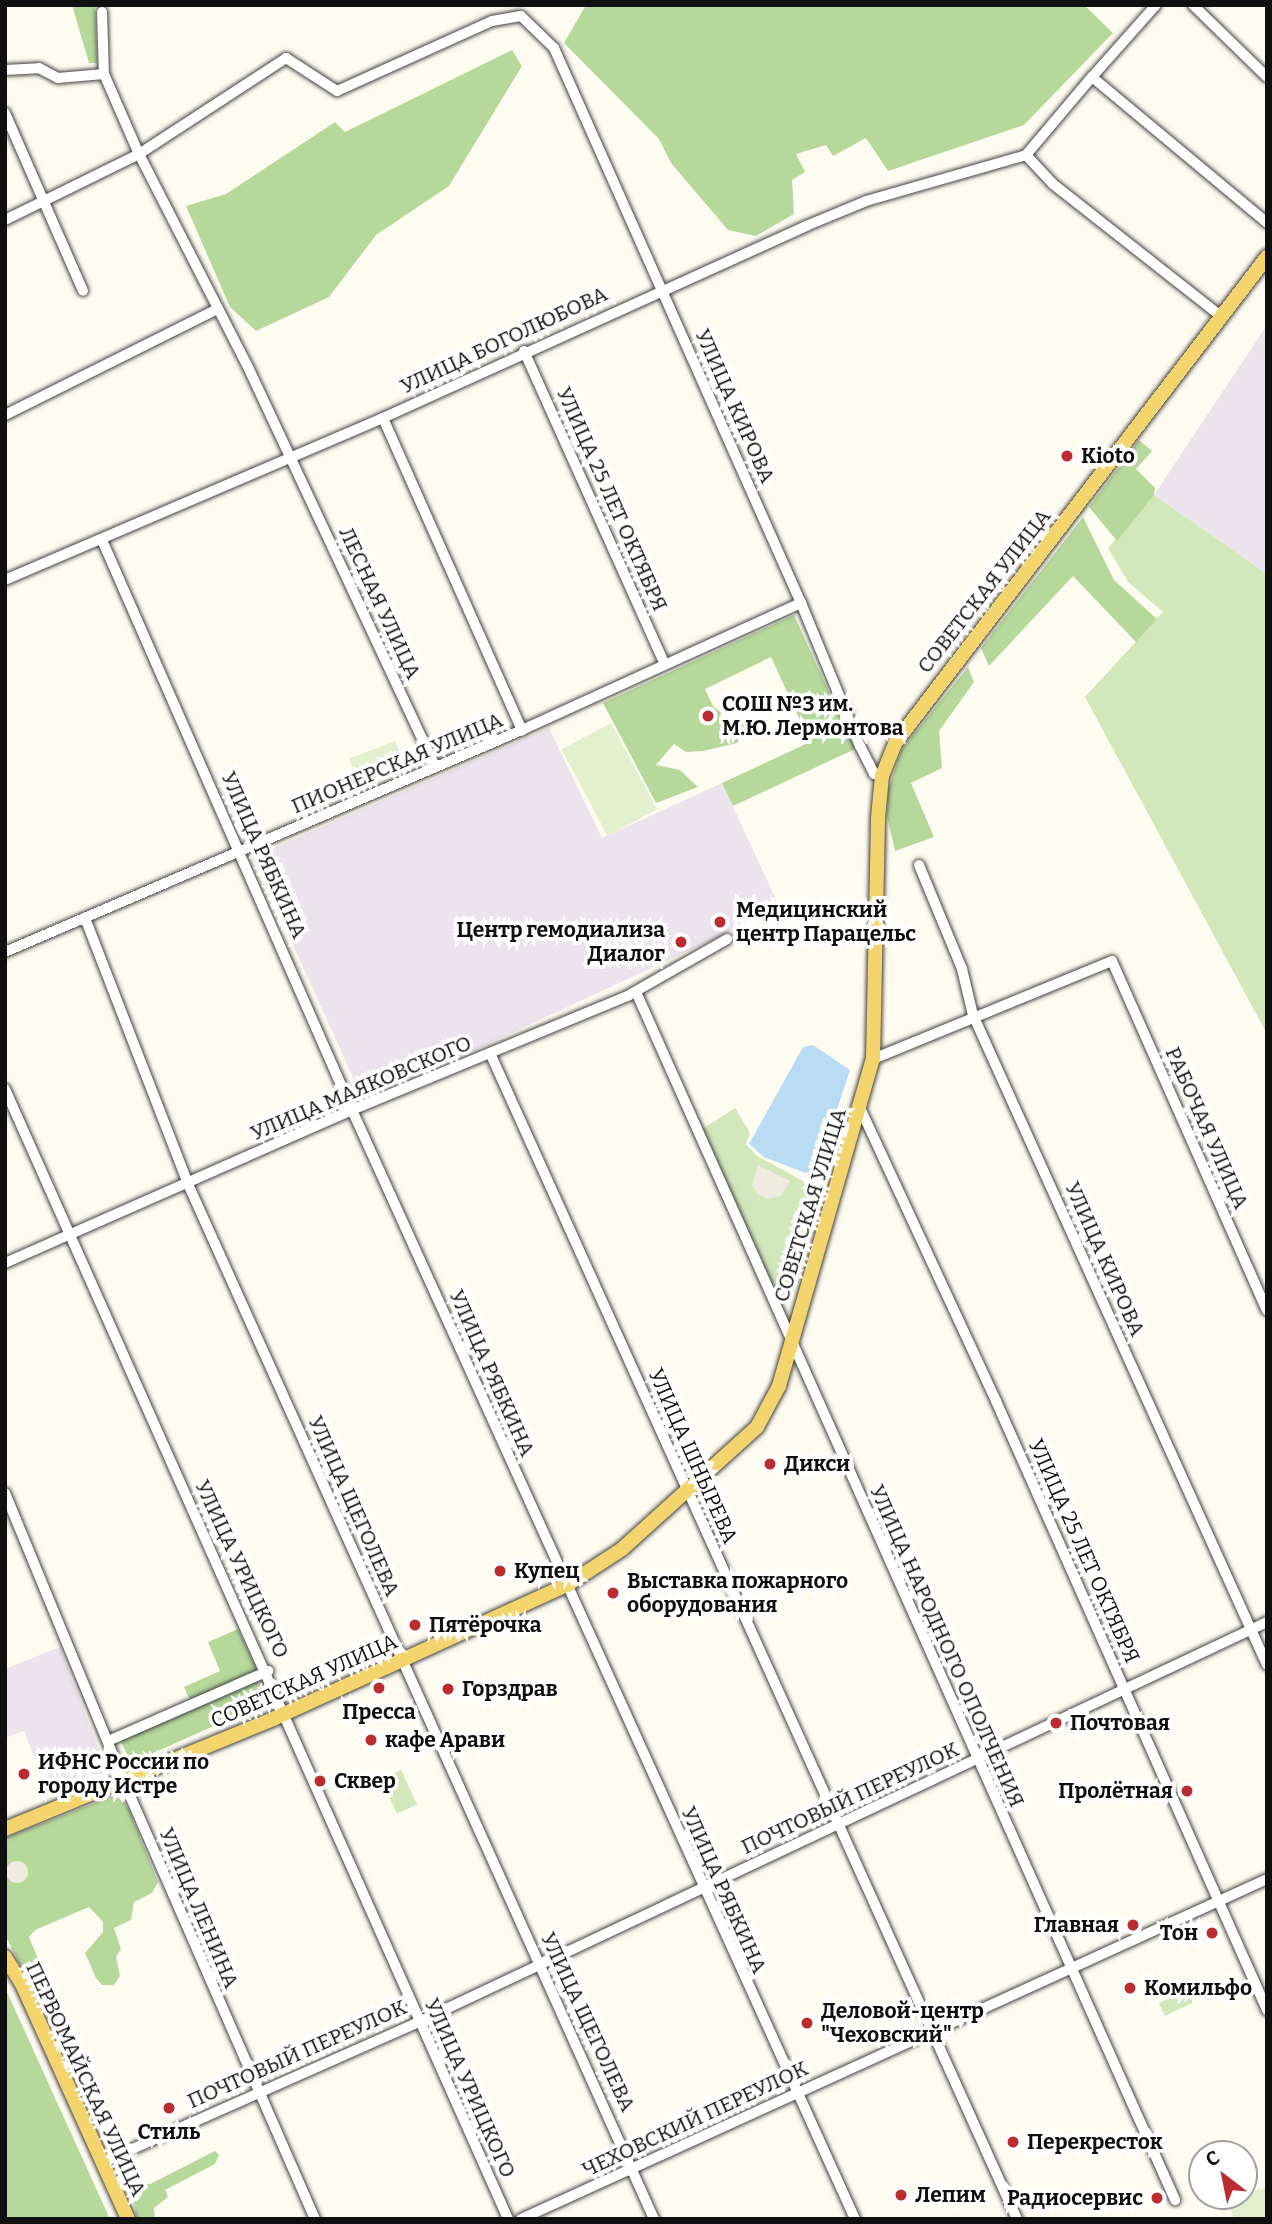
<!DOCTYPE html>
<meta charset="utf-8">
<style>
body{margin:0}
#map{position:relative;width:1272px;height:2224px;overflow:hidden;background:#fefcf1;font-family:Bitter,serif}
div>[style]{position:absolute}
.industrial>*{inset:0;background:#ece4ed}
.green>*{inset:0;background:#d2e8bb;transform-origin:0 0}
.forest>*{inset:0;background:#b6d89b;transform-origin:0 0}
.pitch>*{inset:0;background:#e3efcd;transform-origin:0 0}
.plaza>*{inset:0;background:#efebe0}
.round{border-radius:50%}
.water>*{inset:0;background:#b8dcf4}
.roads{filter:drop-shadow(0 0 2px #424242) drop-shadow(0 0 2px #424242)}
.minor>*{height:10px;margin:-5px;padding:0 5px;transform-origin:5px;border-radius:5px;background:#fff}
.major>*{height:14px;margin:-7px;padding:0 7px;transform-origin:7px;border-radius:7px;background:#f3d46d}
.dots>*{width:19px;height:19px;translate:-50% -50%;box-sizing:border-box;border:4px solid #fff;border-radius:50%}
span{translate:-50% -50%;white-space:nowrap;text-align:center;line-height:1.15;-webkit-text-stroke:7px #fff;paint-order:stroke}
.street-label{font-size:21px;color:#0f0f0f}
.poi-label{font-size:21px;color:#0f0f0f;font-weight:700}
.left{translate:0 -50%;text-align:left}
.right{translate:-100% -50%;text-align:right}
.frame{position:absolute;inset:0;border:7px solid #0f0f0f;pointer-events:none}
.north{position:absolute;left:1188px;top:2140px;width:70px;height:70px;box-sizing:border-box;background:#fff;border:2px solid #9f9f9f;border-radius:50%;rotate:328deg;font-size:19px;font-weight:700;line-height:28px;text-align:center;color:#0f0f0f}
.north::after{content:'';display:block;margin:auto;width:24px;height:32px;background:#ba2c30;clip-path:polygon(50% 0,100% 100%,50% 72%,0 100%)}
</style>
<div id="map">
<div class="industrial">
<div style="clip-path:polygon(1267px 325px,1267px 574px,1154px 495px)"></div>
<div style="clip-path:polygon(549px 728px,602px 838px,722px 783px,780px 908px,486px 1045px,446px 1063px,443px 1058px,361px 1095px,253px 857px)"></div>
<div style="clip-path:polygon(60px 1647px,107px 1771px,48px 1792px,24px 1731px,5px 1738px,5px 1669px)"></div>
</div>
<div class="green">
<div style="clip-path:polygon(1154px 495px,1267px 574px,1267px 1034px,1085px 697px,1163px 612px,1128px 582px,1108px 548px)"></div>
<div style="clip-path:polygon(735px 1108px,750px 1133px,746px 1144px,757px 1156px,818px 1189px,781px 1314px,702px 1129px)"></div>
<div style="left:401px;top:1770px;width:38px;height:22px;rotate:65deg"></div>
<div style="left:1187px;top:1990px;width:14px;height:31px;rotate:65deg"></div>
</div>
<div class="forest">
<div style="clip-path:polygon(72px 5px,95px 5px,97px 63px,89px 63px)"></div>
<div style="clip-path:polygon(586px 5px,1084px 5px,1113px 33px,1024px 125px,888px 171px,866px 138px,833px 156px,826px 145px,796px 154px,805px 172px,792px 180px,794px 214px,756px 236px,728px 230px,671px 163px,659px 139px,564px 43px)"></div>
<div style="clip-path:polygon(512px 50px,522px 66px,449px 186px,376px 235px,329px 297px,256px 331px,230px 307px,186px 206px,226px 194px,335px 122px,345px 132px)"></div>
<div style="clip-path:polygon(1139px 440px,1152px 451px,1136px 469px,1155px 488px,1154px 495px,1117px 541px,1089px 507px)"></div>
<div style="clip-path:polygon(1083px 517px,1114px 580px,1157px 619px,1136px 642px,1073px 576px,989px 666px,981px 648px)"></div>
<div style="clip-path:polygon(794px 615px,855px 749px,733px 806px,722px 783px,810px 742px,771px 657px,705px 689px,713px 706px,729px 719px,748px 725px,737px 743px,703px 751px,686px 752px,674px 744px,656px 765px,680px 770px,698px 787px,656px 803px,603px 703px)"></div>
<div style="clip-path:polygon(968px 667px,974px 682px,939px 731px,942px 768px,911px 783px,934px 837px,895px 851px,887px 816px,888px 790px,902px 749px)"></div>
<div style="clip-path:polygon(238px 1629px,257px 1670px,190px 1700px,184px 1687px,220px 1671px,208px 1642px)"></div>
<div style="left:258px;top:1680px;width:24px;height:150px;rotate:66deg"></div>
<div style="clip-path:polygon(113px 1796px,122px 1799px,129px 1810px,158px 1882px,152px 1893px,134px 1902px,131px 1920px,114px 1928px,121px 1949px,116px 1957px,120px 1976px,114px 1985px,102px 1985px,96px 1978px,85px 1953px,103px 1932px,103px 1922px,89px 1907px,35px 1930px,29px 1937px,39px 1961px,22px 1968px,5px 1935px,5px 1838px)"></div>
<div style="clip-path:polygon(5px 1992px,7px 1992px,110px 2219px,5px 2219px)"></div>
<div style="clip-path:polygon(215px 2151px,219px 2155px,215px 2164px,165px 2190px,168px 2197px,154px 2208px,155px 2219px,137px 2219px,134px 2202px,113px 2164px,118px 2157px,132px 2154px,142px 2184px,150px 2184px)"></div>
</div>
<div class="pitch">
<div style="left:611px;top:723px;width:98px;height:56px;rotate:62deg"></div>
<div style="left:395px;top:741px;width:22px;height:49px;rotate:69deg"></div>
<div style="clip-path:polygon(1267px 2187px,1267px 2219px,1234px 2219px,1228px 2200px)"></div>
</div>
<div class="plaza">
<div style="clip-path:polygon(758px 1165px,790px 1181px,781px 1196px,767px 1199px,757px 1194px,752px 1185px)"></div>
<div class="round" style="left:6px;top:1861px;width:22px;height:22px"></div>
</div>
<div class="water">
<div style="clip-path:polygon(813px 1045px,850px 1070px,817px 1171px,808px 1174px,764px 1157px,749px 1144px,803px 1047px)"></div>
</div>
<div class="roads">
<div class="minor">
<div style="left:1193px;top:5px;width:103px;rotate:44.2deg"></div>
<div style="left:102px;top:12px;width:62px;rotate:88.2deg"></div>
<div style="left:104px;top:74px;width:87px;rotate:66.4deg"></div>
<div style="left:139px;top:154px;width:237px;rotate:62.9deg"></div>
<div style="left:247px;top:365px;width:443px;rotate:64.9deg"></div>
<div style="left:5px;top:70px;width:34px;rotate:-3deg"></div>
<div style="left:39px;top:68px;width:21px;rotate:28deg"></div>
<div style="left:58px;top:78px;width:46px;rotate:-5deg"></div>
<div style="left:1092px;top:77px;width:96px;rotate:-48.4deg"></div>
<div style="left:5px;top:113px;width:194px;rotate:66.3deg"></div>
<div style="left:1026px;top:155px;width:102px;rotate:-49.8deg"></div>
<div style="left:1092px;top:77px;width:228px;rotate:39.8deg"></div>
<div style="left:1026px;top:155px;width:40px;rotate:47deg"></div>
<div style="left:1053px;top:184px;width:214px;rotate:38.2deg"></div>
<div style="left:5px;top:220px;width:149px;rotate:-26.2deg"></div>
<div style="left:139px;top:154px;width:176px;rotate:-33.1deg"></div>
<div style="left:286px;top:58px;width:61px;rotate:32.9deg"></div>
<div style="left:337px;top:91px;width:170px;rotate:-24.3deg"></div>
<div style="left:492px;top:21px;width:29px;rotate:-10deg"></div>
<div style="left:521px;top:16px;width:46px;rotate:44.1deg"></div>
<div style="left:554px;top:48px;width:607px;rotate:66.01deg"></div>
<div style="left:801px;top:603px;width:155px;rotate:67.6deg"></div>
<div style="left:860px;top:746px;width:31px;rotate:63deg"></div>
<div style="left:874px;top:774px;width:8px;rotate:14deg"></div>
<div style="left:524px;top:351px;width:342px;rotate:65.8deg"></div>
<div style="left:5px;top:415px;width:238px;rotate:-26.5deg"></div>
<div style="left:383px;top:418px;width:342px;rotate:66deg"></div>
<div style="left:102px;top:540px;width:622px;rotate:66.32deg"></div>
<div style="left:352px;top:1110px;width:1218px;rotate:65.6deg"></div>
<div style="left:5px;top:580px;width:411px;rotate:-23.2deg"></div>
<div style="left:383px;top:418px;width:465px;rotate:-24.4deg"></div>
<div style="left:806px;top:226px;width:65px;rotate:-22.6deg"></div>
<div style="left:866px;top:201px;width:166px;rotate:-16deg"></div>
<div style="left:919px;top:865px;width:113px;rotate:67.5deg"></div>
<div style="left:962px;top:969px;width:47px;rotate:76.6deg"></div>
<div style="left:973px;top:1015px;width:713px;rotate:65.66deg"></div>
<div style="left:85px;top:918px;width:285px;rotate:68.8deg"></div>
<div style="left:188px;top:1184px;width:1135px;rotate:65.76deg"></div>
<div style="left:5px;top:952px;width:563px;rotate:-23.24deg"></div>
<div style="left:522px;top:730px;width:307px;rotate:-24.5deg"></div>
<div style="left:636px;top:992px;width:1323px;rotate:65.95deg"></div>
<div style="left:490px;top:1053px;width:1280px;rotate:65.68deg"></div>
<div style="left:873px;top:1059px;width:258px;rotate:-22.3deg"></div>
<div style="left:1112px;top:961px;width:382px;rotate:66.1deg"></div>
<div style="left:5px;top:1089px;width:1237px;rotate:66deg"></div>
<div style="left:861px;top:1110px;width:321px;rotate:65.1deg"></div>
<div style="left:996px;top:1401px;width:667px;rotate:66.01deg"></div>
<div style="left:5px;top:1263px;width:379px;rotate:-23.8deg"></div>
<div style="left:352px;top:1110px;width:300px;rotate:-22.5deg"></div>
<div style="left:629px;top:995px;width:113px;rotate:-29.7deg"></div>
<div style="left:5px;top:1493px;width:330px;rotate:67.6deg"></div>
<div style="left:131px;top:1798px;width:459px;rotate:66.4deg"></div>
<div style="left:108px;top:1741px;width:175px;rotate:-23.6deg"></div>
<div style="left:103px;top:2162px;width:340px;rotate:-23.9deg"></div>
<div style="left:414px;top:2024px;width:943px;rotate:-25.23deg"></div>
<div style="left:521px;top:2219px;width:820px;rotate:-24.5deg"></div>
</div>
<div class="major">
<div style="left:5px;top:1829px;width:292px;rotate:-22.3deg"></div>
<div style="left:275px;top:1718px;width:321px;rotate:-24.5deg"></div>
<div style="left:567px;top:1585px;width:66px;rotate:-33.2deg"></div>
<div style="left:622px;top:1549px;width:182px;rotate:-42.1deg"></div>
<div style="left:757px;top:1427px;width:47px;rotate:-61.8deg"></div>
<div style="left:779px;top:1386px;width:340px;rotate:-74deg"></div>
<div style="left:873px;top:1059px;width:241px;rotate:-88.8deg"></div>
<div style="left:878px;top:818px;width:42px;rotate:-84.6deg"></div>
<div style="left:882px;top:776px;width:37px;rotate:-68deg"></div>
<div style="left:896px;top:742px;width:611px;rotate:-52.59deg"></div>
<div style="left:5px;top:1957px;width:32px;rotate:58deg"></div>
<div style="left:22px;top:1984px;width:258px;rotate:65.7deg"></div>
</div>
</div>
<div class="dots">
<div style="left:1067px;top:456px;background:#ba2c30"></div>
<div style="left:708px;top:716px;background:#ba2c30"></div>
<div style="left:720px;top:922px;background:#ba2c30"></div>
<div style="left:681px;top:942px;background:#ba2c30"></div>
<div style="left:770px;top:1464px;background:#ba2c30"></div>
<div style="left:500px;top:1571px;background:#ba2c30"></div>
<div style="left:613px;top:1593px;background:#ba2c30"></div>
<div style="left:415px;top:1625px;background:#ba2c30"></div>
<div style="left:379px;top:1688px;background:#ba2c30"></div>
<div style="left:448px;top:1689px;background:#ba2c30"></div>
<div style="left:1056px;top:1723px;background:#ba2c30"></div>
<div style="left:371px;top:1740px;background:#ba2c30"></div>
<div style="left:24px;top:1774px;background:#ba2c30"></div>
<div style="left:320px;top:1781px;background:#ba2c30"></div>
<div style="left:1187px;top:1791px;background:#ba2c30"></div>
<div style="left:1133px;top:1925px;background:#ba2c30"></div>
<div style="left:1212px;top:1933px;background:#ba2c30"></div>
<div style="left:1130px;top:1988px;background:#ba2c30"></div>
<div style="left:807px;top:2023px;background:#ba2c30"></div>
<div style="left:169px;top:2108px;background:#ba2c30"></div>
<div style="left:1013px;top:2142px;background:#ba2c30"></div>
<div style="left:901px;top:2195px;background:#ba2c30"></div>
<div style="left:1157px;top:2198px;background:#ba2c30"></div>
</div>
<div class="street-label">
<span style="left:504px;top:340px;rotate:-25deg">УЛИЦА БОГОЛЮБОВА</span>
<span style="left:735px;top:406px;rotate:66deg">УЛИЦА КИРОВА</span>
<span style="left:612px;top:499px;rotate:66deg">УЛИЦА 25 ЛЕТ ОКТЯБРЯ</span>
<span style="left:984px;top:591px;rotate:-52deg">СОВЕТСКАЯ УЛИЦА</span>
<span style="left:380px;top:603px;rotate:65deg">ЛЕСНАЯ УЛИЦА</span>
<span style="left:397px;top:763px;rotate:-23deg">ПИОНЕРСКАЯ УЛИЦА</span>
<span style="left:264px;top:855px;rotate:66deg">УЛИЦА РЯБКИНА</span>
<span style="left:361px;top:1088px;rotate:-23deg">УЛИЦА МАЯКОВСКОГО</span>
<span style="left:1207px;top:1128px;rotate:66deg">РАБОЧАЯ УЛИЦА</span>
<span style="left:810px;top:1205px;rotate:-73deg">СОВЕТСКАЯ УЛИЦА</span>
<span style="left:1105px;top:1259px;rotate:66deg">УЛИЦА КИРОВА</span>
<span style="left:492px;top:1373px;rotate:66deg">УЛИЦА РЯБКИНА</span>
<span style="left:693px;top:1456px;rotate:66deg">УЛИЦА ШНЫРЕВА</span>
<span style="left:354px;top:1506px;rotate:66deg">УЛИЦА ЩЕГОЛЕВА</span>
<span style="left:1084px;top:1551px;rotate:66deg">УЛИЦА 25 ЛЕТ ОКТЯБРЯ</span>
<span style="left:242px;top:1569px;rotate:65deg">УЛИЦА УРИЦКОГО</span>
<span style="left:947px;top:1646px;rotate:66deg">УЛИЦА НАРОДНОГО ОПОЛЧЕНИЯ</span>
<span style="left:304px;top:1681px;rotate:-24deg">СОВЕТСКАЯ УЛИЦА</span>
<span style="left:850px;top:1798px;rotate:-25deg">ПОЧТОВЫЙ ПЕРЕУЛОК</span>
<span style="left:724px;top:1890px;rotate:66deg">УЛИЦА РЯБКИНА</span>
<span style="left:199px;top:1908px;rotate:67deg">УЛИЦА ЛЕНИНА</span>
<span style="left:588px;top:2022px;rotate:65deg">УЛИЦА ЩЕГОЛЕВА</span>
<span style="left:297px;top:2054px;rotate:-24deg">ПОЧТОВЫЙ ПЕРЕУЛОК</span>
<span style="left:86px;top:2079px;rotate:65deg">ПЕРВОМАЙСКАЯ УЛИЦА</span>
<span style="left:470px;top:2088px;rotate:66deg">УЛИЦА УРИЦКОГО</span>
<span style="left:695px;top:2119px;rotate:-25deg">ЧЕХОВСКИЙ ПЕРЕУЛОК</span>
</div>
<div class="poi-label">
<span class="left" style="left:1081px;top:456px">Kioto</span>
<span class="left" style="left:722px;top:716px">СОШ №3 им.<br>М.Ю. Лермонтова</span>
<span class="left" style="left:736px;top:922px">Медицинский<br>центр Парацельс</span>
<span class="right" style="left:665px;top:942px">Центр гемодиализа<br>Диалог</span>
<span class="left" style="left:784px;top:1464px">Дикси</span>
<span class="left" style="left:514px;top:1571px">Купец</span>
<span class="left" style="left:627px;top:1593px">Выставка пожарного<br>оборудования</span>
<span class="left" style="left:429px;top:1625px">Пятёрочка</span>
<span class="left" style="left:462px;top:1689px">Горздрав</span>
<span style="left:379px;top:1712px">Пресса</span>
<span class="left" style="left:1070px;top:1723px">Почтовая</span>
<span class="left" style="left:385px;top:1740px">кафе Арави</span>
<span class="left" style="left:38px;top:1774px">ИФНС России по<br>городу Истре</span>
<span class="left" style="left:334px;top:1781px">Сквер</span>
<span class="right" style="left:1173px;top:1791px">Пролётная</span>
<span class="right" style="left:1119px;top:1925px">Главная</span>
<span class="right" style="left:1198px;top:1933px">Тон</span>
<span class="left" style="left:1144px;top:1988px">Комильфо</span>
<span class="left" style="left:821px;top:2023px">Деловой-центр<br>"Чеховский"</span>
<span style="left:169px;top:2132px">Стиль</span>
<span class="left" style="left:1027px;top:2142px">Перекресток</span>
<span class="left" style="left:915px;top:2195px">Лепим</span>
<span class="right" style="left:1143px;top:2198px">Радиосервис</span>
</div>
<div class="frame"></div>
<div class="north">С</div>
</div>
